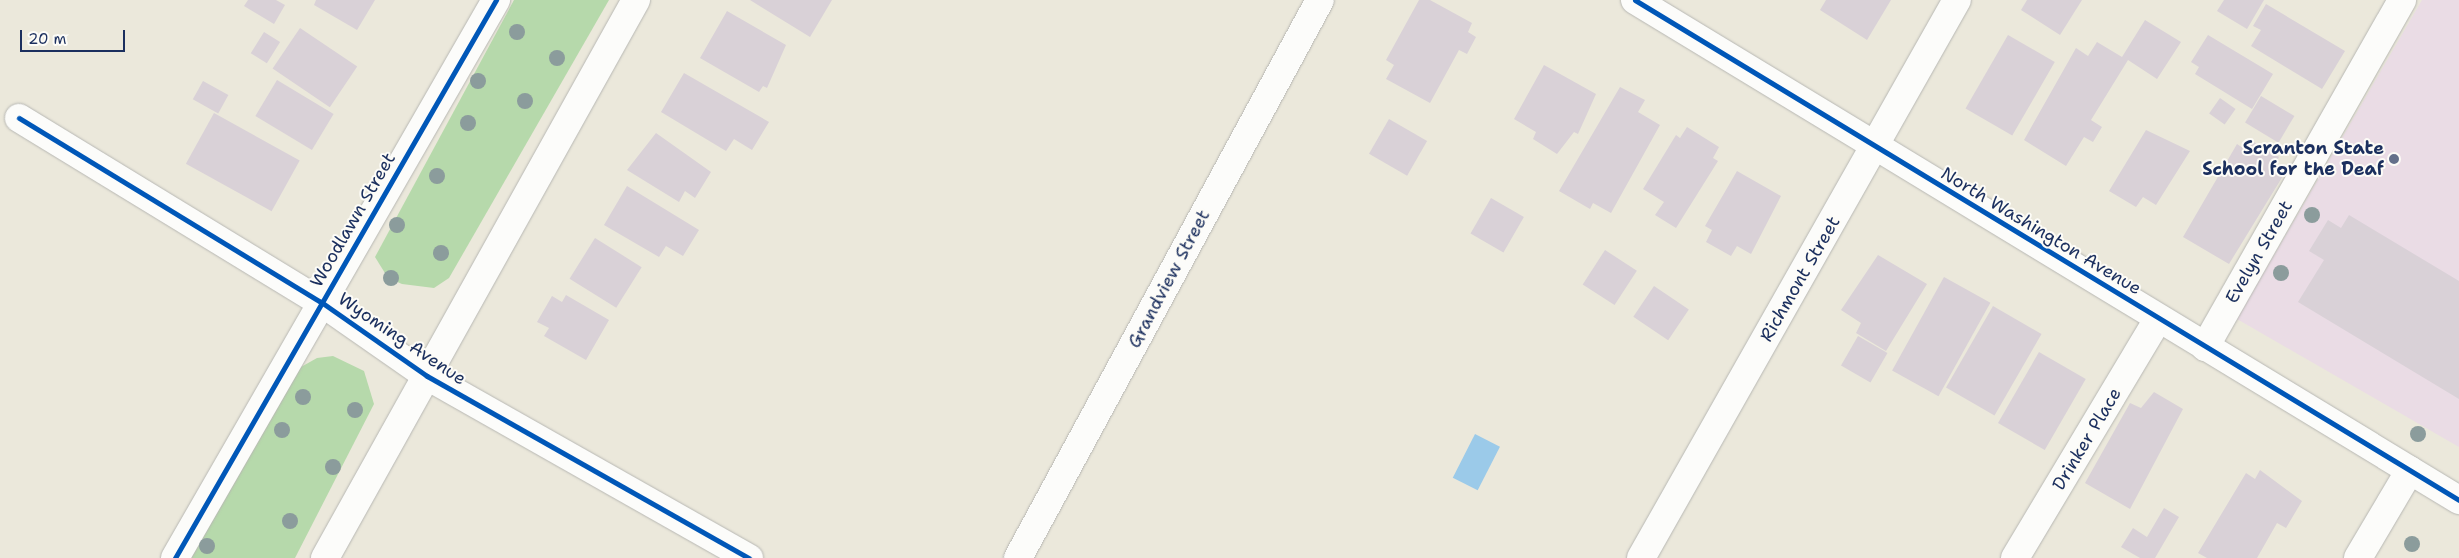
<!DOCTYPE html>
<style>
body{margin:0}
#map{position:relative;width:2459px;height:558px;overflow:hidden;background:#ebe8db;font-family:"Shantell Sans",sans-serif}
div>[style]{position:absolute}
.built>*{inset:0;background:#eadce5}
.green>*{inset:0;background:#b6d9ab}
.water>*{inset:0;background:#9bcae9;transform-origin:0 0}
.building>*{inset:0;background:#d9d1d7;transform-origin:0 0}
.roads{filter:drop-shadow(0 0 1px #b7b7b3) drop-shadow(0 0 1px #b7b7b3)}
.minor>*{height:28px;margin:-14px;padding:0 14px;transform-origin:14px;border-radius:14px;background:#fcfcfa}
.cycleway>*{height:5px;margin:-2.5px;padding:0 2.5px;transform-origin:2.5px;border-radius:2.5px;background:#0057b8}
.trees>*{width:16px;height:16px;margin:-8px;border-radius:50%;background:#8b9c9c}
.dots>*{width:14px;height:14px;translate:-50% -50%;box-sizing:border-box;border:2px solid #fdfcf7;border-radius:50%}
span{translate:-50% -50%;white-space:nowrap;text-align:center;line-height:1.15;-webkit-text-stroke:4px #fdfcf7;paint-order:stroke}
.poi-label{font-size:18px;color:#1b2f5e;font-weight:700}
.right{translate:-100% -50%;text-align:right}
.street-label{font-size:18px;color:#1b2f5e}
.scale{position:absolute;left:20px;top:30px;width:105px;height:22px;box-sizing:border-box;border:2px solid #1b2f5e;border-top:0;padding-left:6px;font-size:15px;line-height:18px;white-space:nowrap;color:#1b2f5e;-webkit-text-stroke:4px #fdfcf7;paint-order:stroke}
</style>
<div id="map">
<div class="built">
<div style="clip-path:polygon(2422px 0,2459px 0,2459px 447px,2237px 319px)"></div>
</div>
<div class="green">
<div style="clip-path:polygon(514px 0,609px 0,449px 278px,434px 288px,402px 284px,388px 278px,375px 257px)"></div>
<div style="clip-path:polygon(333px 356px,364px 371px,374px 404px,295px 558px,191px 558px,301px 367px,317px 358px)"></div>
</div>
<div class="water">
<div style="left:1475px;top:434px;width:28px;height:49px;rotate:27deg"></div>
</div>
<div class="building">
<div style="clip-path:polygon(248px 0,276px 0,285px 5px,274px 24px,244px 6px)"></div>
<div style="clip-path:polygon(316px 0,375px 0,357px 30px,314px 5px)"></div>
<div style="clip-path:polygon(750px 0,832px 0,810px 37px)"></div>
<div style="clip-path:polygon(1419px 0,1430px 0,1472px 23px,1468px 32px,1476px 37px,1467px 54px,1459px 50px,1430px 103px,1386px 79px,1394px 65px,1386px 60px)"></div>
<div style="clip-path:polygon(1826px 0,1891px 0,1867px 40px,1820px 10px)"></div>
<div style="clip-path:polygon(2027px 0,2082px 0,2060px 35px,2021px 10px)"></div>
<div style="clip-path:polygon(2224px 0,2264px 0,2247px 29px,2217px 11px)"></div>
<div style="clip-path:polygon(2266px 4px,2345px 51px,2322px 89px,2251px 46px,2261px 30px,2253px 26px)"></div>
<div style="clip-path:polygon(727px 11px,786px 45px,767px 88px,763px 86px,759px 92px,700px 58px)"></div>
<div style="clip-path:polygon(2145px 20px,2181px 42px,2157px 79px,2128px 60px,2091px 120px,2102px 127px,2093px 142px,2084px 137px,2066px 166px,2024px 140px,2076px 48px,2088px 56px,2097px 42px,2122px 57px)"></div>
<div style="left:300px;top:28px;width:69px;height:49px;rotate:34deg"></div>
<div style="left:264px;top:32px;width:19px;height:25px;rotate:32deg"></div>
<div style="left:2008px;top:35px;width:54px;height:85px;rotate:30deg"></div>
<div style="clip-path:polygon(2208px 35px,2273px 74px,2252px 109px,2195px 74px,2199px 67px,2191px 62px)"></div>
<div style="clip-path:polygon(1544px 65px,1596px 94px,1578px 134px,1574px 132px,1557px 154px,1533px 139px,1536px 132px,1514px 119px)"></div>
<div style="clip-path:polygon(684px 73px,769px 122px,752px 150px,734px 139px,726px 151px,661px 112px)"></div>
<div style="left:277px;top:80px;width:66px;height:42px;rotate:31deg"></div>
<div style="left:203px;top:81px;width:29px;height:21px;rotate:29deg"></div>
<div style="clip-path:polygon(1620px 87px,1645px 100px,1638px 112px,1660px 125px,1611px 213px,1593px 203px,1590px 209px,1559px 191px)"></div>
<div style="left:2261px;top:96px;width:39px;height:31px;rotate:31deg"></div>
<div style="left:2220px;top:98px;width:19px;height:19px;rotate:35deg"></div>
<div style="left:214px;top:113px;width:98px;height:58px;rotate:29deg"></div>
<div style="left:1389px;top:119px;width:44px;height:40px;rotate:30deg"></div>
<div style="clip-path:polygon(1687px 127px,1719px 147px,1713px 158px,1718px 161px,1676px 228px,1655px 215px,1664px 202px,1643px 189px,1676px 135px,1680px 138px)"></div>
<div style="clip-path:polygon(2146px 130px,2190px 151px,2156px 205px,2143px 197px,2136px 207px,2109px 191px)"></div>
<div style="clip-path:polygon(656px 133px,711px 172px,695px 198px,685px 191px,679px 202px,627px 170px)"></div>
<div style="clip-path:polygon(2252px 141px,2279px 157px,2275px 164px,2286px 171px,2229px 264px,2183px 237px,2237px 144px,2246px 150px)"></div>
<div style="clip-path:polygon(1737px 171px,1781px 196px,1751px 254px,1737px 246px,1731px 256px,1706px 242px,1712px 230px,1705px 226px)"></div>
<div style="clip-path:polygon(627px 186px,699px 230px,683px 256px,666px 246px,659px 257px,604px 225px)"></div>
<div style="left:1491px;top:198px;width:38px;height:41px;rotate:30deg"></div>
<div style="clip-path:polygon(2349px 215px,2459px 281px,2459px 399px,2298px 302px,2324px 260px,2309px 251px,2328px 220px,2341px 228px)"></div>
<div style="left:595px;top:238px;width:55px;height:48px;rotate:32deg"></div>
<div style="left:1605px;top:250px;width:38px;height:41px;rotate:33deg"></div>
<div style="clip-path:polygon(1878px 255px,1927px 284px,1886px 351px,1856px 333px,1861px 323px,1841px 310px)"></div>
<div style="left:1944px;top:277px;width:53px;height:107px;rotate:29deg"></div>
<div style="left:1654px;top:286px;width:42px;height:37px;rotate:34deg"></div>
<div style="clip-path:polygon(566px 295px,609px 320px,586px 360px,544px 336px,549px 328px,537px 322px,552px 296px,562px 302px)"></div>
<div style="left:1993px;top:306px;width:56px;height:94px;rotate:30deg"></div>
<div style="left:1858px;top:336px;width:34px;height:34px;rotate:30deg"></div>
<div style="left:2039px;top:352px;width:54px;height:82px;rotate:30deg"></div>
<div style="clip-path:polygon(2154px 392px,2183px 409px,2130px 509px,2085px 483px,2130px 403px,2141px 408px)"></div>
<div style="clip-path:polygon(2260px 470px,2302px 501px,2286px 528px,2277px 523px,2257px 558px,2207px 558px,2198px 553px,2246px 473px,2255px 479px)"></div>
<div style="clip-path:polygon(2164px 508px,2179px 517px,2155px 558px,2140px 558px,2121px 547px,2133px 528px,2147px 537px)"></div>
</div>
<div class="roads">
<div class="minor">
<div style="left:1635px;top:0;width:964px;rotate:31.25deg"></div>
<div style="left:19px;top:118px;width:354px;rotate:31.4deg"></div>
<div style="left:321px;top:302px;width:129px;rotate:34.9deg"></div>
<div style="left:427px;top:376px;width:370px;rotate:29.5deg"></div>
<div style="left:2205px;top:347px;width:399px;rotate:-60.4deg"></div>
<div style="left:175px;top:558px;width:644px;rotate:-60.09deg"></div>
<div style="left:325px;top:558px;width:639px;rotate:-60.87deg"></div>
<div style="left:1018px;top:558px;width:634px;rotate:-61.58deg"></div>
<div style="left:1641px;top:558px;width:641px;rotate:-60.48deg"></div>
<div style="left:2015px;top:558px;width:279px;rotate:-59.1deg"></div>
<div style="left:2358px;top:558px;width:102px;rotate:-59.4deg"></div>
</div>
</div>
<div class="cycleway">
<div style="left:1635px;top:0;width:964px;rotate:31.25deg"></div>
<div style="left:19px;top:118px;width:354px;rotate:31.4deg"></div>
<div style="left:321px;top:302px;width:129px;rotate:34.9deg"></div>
<div style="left:427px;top:376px;width:370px;rotate:29.5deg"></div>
<div style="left:175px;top:558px;width:644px;rotate:-60.09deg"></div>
</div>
<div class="trees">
<div style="left:517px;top:32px"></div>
<div style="left:557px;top:58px"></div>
<div style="left:478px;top:81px"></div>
<div style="left:525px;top:101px"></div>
<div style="left:468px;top:123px"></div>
<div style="left:437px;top:176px"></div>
<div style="left:2312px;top:215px"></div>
<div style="left:397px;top:225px"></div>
<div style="left:441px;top:253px"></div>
<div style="left:2281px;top:273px"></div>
<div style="left:391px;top:278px"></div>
<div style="left:303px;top:397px"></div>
<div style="left:355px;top:410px"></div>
<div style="left:282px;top:430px"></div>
<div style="left:2418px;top:434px"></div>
<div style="left:333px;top:467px"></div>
<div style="left:290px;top:521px"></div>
<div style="left:2412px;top:544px"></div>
<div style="left:207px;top:546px"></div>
</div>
<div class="dots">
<div style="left:2394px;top:159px;background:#64708a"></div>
</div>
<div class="poi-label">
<span class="right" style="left:2384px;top:159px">Scranton State<br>School for the Deaf</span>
</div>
<div class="street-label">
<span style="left:353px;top:220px;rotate:-60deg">Woodlawn Street</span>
<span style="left:2041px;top:231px;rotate:31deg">North Washington Avenue</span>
<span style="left:2259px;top:252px;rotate:-60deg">Evelyn Street</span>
<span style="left:1169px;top:279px;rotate:-62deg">Grandview Street</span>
<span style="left:1800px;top:279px;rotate:-60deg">Richmont Street</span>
<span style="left:402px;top:339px;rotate:34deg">Wyoming Avenue</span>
<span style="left:2087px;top:439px;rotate:-59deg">Drinker Place</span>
</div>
<div class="scale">20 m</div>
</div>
